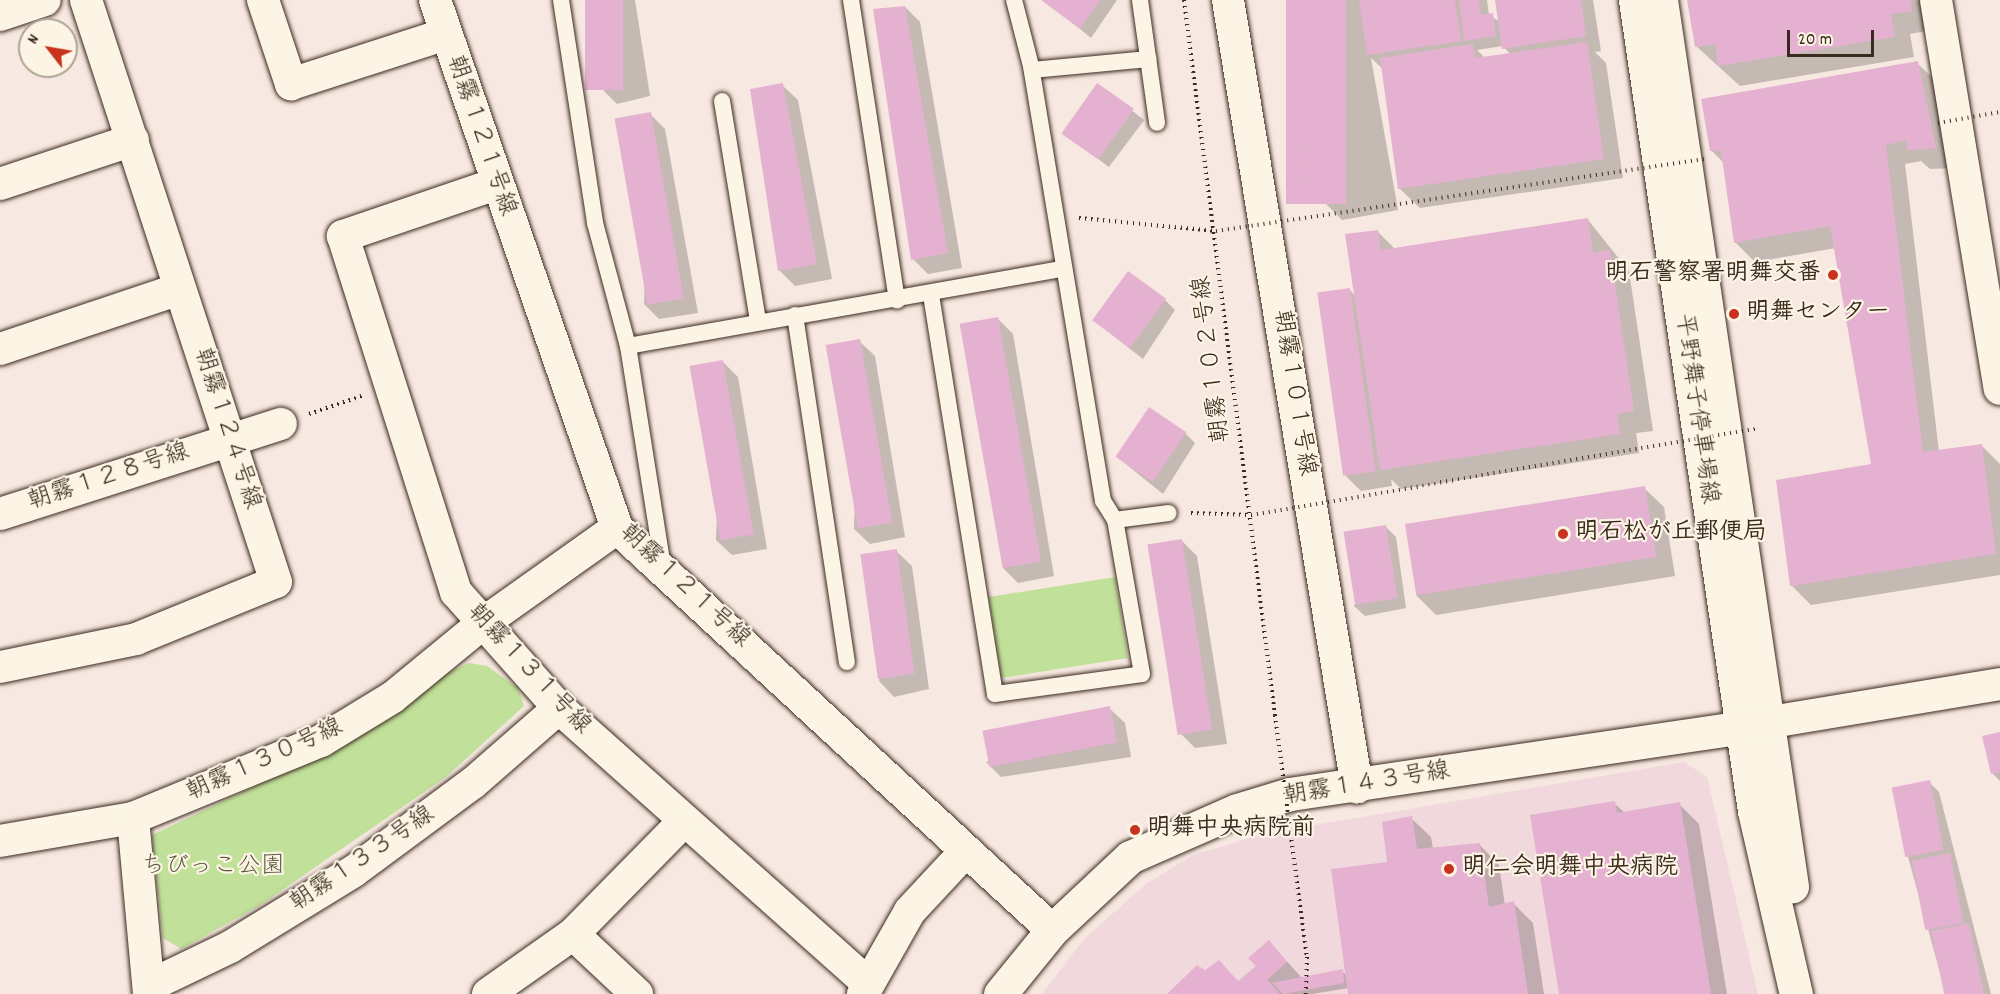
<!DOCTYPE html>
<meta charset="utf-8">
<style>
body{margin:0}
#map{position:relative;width:2000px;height:994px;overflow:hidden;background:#f7e8e1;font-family:Dekko,"Klee One",sans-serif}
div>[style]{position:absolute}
.built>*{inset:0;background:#f1d8dc}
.green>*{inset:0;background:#c1e19a;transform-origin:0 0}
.shadow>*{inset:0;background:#0003;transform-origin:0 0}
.building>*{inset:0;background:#e4b2d0;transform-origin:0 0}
.path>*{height:4px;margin-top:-2px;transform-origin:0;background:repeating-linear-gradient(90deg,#3b2a1e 0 1.5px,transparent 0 6px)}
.roads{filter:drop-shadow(0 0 2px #3b2a1e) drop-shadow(0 0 2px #3b2a1e)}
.lane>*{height:16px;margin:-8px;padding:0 8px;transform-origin:8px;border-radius:8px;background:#fcf5e5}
.street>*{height:32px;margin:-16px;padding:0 16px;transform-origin:16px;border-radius:16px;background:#fcf5e5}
.secondary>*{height:33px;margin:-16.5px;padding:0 16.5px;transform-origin:16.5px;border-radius:16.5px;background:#fcf5e5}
.path-bridge>*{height:4px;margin-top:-2px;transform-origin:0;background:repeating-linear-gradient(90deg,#3b2a1e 0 1.5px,transparent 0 6px)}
.dots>*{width:16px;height:16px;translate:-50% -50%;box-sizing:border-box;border:3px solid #fcf5e5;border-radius:50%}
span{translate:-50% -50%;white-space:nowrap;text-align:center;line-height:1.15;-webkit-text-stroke:4.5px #fcf5e5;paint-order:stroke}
.street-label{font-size:24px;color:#3b2a1e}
.poi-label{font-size:24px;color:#3b2a1e;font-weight:700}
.right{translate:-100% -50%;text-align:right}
.left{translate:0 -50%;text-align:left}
.park-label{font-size:24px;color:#5c583d}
.north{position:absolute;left:18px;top:18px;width:60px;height:60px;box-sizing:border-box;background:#fcf5e5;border:2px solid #afa495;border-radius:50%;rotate:301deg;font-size:16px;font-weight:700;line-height:24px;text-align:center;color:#3b2a1e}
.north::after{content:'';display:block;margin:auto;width:21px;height:27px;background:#c8321e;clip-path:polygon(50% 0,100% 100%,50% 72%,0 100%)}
.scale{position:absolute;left:1787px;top:30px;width:87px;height:27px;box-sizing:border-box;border:3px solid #3b2a1e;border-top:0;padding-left:8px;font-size:18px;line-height:21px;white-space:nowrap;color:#3b2a1e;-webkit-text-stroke:4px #fcf5e5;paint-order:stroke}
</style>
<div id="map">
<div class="built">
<div style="clip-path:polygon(1684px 762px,1707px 777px,1758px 994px,1042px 994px,1084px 939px,1146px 884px,1193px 855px,1263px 834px)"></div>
</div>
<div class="green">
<div style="left:1115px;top:577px;width:82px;height:128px;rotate:81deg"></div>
<div style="clip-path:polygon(469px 663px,487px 666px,518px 688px,524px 706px,446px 777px,259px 906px,181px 949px,163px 938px,152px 835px,342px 745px,438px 677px)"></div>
</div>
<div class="shadow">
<div style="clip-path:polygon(586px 0,635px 0,650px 96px,617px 104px,602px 89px)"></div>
<div style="clip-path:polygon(1045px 0,1117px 0,1091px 38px)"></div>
<div style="clip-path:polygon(evenodd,1288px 0,1487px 0,1489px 15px,1500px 22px,1497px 0,1593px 0,1601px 51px,1595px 52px,1606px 63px,1623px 178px,1420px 208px,1400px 189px,1383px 69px,1371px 58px,1398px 210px,1342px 220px,1322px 200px,1319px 181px,1299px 185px,1294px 180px,1307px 148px,1315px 155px,1288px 0,1503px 46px,1510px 54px,1485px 58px,1477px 50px,1503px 46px)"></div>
<div style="clip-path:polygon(1689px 0,1926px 0,1931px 30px,1910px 34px,1914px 57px,1740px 86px,1696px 46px)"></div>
<div style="clip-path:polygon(905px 7px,920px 22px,962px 268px,928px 274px,913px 259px)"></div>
<div style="clip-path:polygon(1917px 63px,1937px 82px,1954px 168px,1930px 169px,1921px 161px,1905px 164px,1939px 452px,1982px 446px,2000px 464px,2000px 575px,1811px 605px,1791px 585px,1872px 465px,1836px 248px,1755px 262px,1735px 242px,1724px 163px,1711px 150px)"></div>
<div style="clip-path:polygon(782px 85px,798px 100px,832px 279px,795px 286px,780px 271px,752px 90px)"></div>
<div style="left:1098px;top:85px;width:58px;height:59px;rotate:37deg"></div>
<div style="clip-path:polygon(650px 114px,665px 129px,698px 313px,659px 319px,644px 304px)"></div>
<div style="clip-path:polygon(1588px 220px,1629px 271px,1653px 431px,1636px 433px,1639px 453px,1401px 489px,1391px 479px,1392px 486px,1361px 491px,1346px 476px,1350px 290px,1355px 296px,1377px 231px,1395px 249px)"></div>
<div style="clip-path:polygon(1165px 300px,1175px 310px,1143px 359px,1093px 320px)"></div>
<div style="clip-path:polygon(998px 319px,1013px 334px,1054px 576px,1018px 583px,1003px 568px)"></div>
<div style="clip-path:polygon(859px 341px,875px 356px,905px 537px,870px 544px,854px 529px)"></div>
<div style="clip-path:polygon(723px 362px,738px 377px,767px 549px,732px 555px,716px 540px)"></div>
<div style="clip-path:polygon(1185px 433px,1195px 443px,1163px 494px,1117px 457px)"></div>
<div style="clip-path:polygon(1644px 488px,1664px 507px,1675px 576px,1436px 615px,1416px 595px)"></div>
<div style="clip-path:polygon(1385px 526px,1396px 537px,1406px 608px,1365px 616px,1354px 606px)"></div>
<div style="clip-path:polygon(1181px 540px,1197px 556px,1227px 744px,1195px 748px,1180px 733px)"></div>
<div style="clip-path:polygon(896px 551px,912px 566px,929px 689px,894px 697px,879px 681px)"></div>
<div style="clip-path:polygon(1109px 708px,1125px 723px,1131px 757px,1001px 777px,986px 762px)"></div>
<div style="clip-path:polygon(2000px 733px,2000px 781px,1992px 773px)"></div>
<div style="clip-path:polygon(1929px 782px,1939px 792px,1991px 994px,1946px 994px,1908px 857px)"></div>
<div style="clip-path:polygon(1614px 803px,1625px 813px,1679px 804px,1699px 824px,1727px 994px,1561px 994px)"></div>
<div style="clip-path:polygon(1411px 818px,1431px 837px,1433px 849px,1480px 845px,1499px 865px,1505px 905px,1513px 903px,1533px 923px,1544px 994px,1350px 994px,1349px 988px,1312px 994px,1169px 994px,1219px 962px,1239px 982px,1258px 967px,1269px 942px,1303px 979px,1342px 971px,1347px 976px)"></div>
</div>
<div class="building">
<div style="left:585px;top:0;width:38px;height:90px"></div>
<div style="clip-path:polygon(1041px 0,1100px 0,1080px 29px)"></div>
<div style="left:1286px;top:0;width:60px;height:204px"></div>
<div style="clip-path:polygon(1359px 0,1455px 0,1461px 41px,1367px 55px)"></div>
<div style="clip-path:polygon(1459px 0,1479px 0,1481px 15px,1493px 13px,1496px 36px,1464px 41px)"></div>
<div style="clip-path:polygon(1495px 0,1581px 0,1586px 36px,1502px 49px)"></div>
<div style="clip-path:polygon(1687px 0,1911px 0,1912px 11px,1891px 14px,1895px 37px,1718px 66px,1715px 44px,1695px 47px)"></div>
<div style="clip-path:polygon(905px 6px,948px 253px,911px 260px,873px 9px)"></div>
<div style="clip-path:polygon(1587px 42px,1604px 159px,1398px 189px,1380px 58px,1473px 44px,1475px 58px)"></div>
<div style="clip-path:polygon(1918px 61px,1936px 148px,1908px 150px,1906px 140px,1886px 145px,1923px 452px,1982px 444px,1996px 554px,1790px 586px,1776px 480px,1871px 464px,1830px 226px,1734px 243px,1721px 151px,1710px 151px,1701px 99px)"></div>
<div style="clip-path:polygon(783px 83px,817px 264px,778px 271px,750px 89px)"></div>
<div style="left:1097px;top:83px;width:45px;height:62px;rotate:35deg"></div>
<div style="left:651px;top:112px;width:189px;height:37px;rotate:80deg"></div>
<div style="left:1308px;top:146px;width:32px;height:21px;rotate:79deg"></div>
<div style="clip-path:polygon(1588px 218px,1593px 253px,1610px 250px,1634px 411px,1617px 414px,1620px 434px,1380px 470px,1345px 234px,1378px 230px,1381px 250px)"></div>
<div style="left:1128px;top:271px;width:47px;height:61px;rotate:36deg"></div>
<div style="left:1350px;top:288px;width:185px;height:33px;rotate:82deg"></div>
<div style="left:998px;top:317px;width:248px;height:39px;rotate:80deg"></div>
<div style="left:860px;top:339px;width:186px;height:35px;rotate:80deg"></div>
<div style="left:723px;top:360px;width:177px;height:34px;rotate:80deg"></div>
<div style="left:1149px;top:407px;width:45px;height:60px;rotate:34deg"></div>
<div style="left:1645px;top:486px;width:72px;height:243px;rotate:81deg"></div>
<div style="left:1386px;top:525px;width:74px;height:43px;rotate:81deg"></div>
<div style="left:1182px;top:539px;width:193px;height:35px;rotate:81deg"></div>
<div style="left:897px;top:549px;width:126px;height:37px;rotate:82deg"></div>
<div style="left:1110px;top:706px;width:37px;height:130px;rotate:79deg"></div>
<div style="clip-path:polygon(2000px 732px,2000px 772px,1991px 774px,1982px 736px)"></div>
<div style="left:1930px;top:780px;width:71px;height:39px;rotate:79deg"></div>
<div style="clip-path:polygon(1615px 801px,1617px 813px,1680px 802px,1711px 994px,1559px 994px,1530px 815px)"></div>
<div style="clip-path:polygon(1412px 816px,1417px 849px,1480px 843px,1489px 907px,1514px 901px,1528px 994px,1348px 994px,1331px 869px,1387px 862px,1382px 822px)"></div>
<div style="left:1950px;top:853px;width:71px;height:39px;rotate:79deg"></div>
<div style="left:1969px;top:923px;width:72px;height:39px;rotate:78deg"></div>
<div style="clip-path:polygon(1269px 940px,1287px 962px,1267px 980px,1280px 994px,1167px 994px,1197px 965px,1205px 970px,1219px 960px,1238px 981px,1256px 966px,1248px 958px)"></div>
<div style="clip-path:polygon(1343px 969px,1344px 983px,1283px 994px,1272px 983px)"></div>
</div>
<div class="path">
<div style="left:1184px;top:0;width:721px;rotate:82.75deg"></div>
<div style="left:1079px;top:218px;width:138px;rotate:5.4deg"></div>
<div style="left:309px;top:414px;width:56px;rotate:-18.8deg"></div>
<div style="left:1191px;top:513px;width:60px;rotate:1.9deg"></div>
</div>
<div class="roads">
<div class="lane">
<div style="left:561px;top:0;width:226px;rotate:81.3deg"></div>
<div style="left:595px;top:223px;width:127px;rotate:75deg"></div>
<div style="left:628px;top:346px;width:224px;rotate:81deg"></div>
<div style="left:851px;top:0;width:304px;rotate:81.3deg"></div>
<div style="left:1140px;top:0;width:124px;rotate:82.1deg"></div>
<div style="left:1032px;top:70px;width:117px;rotate:-5.4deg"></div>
<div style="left:722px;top:101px;width:224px;rotate:80.7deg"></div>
<div style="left:931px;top:295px;width:404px;rotate:80.9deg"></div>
<div style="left:995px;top:694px;width:148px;rotate:-7.7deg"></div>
<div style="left:1142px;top:674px;width:156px;rotate:-99.9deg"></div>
<div style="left:1115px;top:520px;width:22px;rotate:-122deg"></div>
<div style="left:1103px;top:501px;width:437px;rotate:-99.4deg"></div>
<div style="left:1032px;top:70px;width:72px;rotate:-104.4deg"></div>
<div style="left:795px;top:315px;width:351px;rotate:81.5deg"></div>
<div style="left:628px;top:346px;width:441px;rotate:-10.1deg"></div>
<div style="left:1115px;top:520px;width:54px;rotate:-7.4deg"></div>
</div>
<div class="street">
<div style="left:263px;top:0;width:89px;rotate:71.6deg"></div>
<div style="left:291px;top:84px;width:163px;rotate:-17.9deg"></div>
<div style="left:435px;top:0;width:558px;rotate:70.98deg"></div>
<div style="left:617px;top:528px;width:592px;rotate:42.74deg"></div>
<div style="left:1228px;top:0;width:798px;rotate:80.69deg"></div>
<div style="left:1936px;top:0;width:394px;rotate:80.7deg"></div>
<div style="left:0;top:15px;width:47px;rotate:-18.4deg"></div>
<div style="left:0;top:184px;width:140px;rotate:-18.3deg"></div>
<div style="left:496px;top:184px;width:162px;rotate:161.2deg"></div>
<div style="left:343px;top:236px;width:374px;rotate:72.4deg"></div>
<div style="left:456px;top:592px;width:155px;rotate:48.4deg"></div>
<div style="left:559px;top:708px;width:412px;rotate:41.7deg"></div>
<div style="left:0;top:349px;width:189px;rotate:-18.5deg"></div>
<div style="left:0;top:514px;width:295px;rotate:-17.8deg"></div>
<div style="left:0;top:667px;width:139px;rotate:-11.6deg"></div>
<div style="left:136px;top:639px;width:151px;rotate:-22.2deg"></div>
<div style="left:276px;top:582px;width:612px;rotate:-108.08deg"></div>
<div style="left:1765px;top:723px;width:238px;rotate:-9.4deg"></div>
<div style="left:133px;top:818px;width:177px;rotate:84.8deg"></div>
<div style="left:0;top:841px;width:135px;rotate:-9.8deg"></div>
<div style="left:133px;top:818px;width:203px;rotate:-22.3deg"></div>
<div style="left:321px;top:741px;width:84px;rotate:-31.4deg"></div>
<div style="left:393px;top:697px;width:115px;rotate:-39.4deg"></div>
<div style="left:482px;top:624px;width:166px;rotate:-35.4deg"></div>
<div style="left:573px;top:934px;width:88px;rotate:43.2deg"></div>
<div style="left:149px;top:986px;width:90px;rotate:-25.7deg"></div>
<div style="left:230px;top:947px;width:145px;rotate:-31.5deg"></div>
<div style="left:354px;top:871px;width:148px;rotate:-36.5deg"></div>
<div style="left:473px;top:783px;width:114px;rotate:-41.1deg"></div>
<div style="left:488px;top:994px;width:104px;rotate:-35.2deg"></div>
<div style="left:573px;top:934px;width:158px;rotate:-45.5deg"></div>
<div style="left:863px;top:994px;width:95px;rotate:-60.5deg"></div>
<div style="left:910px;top:911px;width:82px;rotate:-47deg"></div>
</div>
<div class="secondary">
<div style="left:1635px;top:0;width:820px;rotate:81.65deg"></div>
<div style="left:1754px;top:811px;width:188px;rotate:77.1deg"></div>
<div style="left:1661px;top:0;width:896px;rotate:81.59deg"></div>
<div style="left:1000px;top:994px;width:82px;rotate:-50.9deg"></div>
<div style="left:1052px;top:930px;width:107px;rotate:-43.1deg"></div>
<div style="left:1130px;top:857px;width:117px;rotate:-23.7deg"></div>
<div style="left:1237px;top:810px;width:55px;rotate:-16.8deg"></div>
<div style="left:1290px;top:794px;width:479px;rotate:-8.4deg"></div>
</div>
</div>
<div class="path-bridge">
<div style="left:1938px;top:123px;width:63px;rotate:-10.1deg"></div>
<div style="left:1216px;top:231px;width:497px;rotate:-8.4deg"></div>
<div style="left:1251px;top:515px;width:515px;rotate:-9.72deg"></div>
<div style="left:1275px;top:715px;width:244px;rotate:82.5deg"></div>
<div style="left:1307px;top:957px;width:37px;rotate:92deg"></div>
</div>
<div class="dots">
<div style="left:1833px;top:275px;background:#c8321e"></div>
<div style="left:1734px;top:314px;background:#c8321e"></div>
<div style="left:1563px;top:534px;background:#c8321e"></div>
<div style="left:1135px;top:830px;background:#c8321e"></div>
<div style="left:1449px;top:869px;background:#c8321e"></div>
</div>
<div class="street-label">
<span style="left:480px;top:136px;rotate:71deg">朝霧１２１号線</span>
<span style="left:1213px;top:359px;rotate:-97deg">朝霧１０２号線</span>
<span style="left:1293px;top:393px;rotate:81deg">朝霧１０１号線</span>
<span style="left:1695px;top:409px;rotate:82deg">平野舞子停車場線</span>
<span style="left:226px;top:429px;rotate:72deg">朝霧１２４号線</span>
<span style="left:109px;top:478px;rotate:-18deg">朝霧１２８号線</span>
<span style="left:684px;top:587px;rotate:43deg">朝霧１２１号線</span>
<span style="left:528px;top:670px;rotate:47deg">朝霧１３１号線</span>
<span style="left:265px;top:761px;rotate:-24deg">朝霧１３０号線</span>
<span style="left:1367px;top:785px;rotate:-9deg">朝霧１４３号線</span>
<span style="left:363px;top:860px;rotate:-34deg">朝霧１３３号線</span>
</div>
<div class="poi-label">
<span class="right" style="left:1821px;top:275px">明石警察署明舞交番</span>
<span class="left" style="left:1746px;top:314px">明舞センター</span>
<span class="left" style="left:1575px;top:534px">明石松が丘郵便局</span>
<span class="left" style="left:1147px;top:830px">明舞中央病院前</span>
<span class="left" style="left:1462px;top:869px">明仁会明舞中央病院</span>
</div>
<div class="park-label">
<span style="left:213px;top:868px">ちびっこ公園</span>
</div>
<div class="north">N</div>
<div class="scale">20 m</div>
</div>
